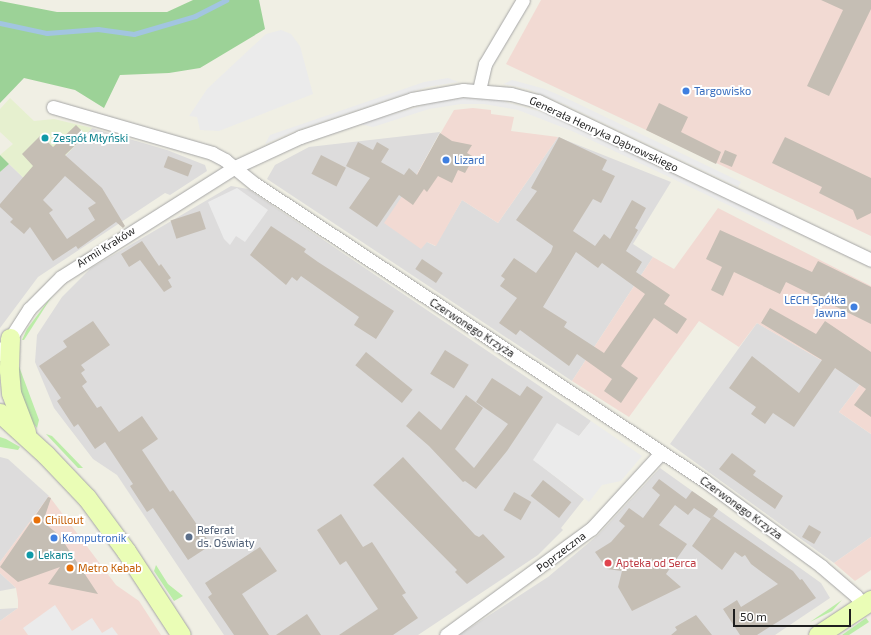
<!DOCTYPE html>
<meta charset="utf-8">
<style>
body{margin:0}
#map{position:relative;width:871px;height:635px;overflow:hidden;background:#f0efe4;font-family:"Exo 2",sans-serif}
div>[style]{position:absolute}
.residential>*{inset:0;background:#dddcdc}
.commercial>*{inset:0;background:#f2dad3}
.farmland>*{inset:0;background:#e6f0cf}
.grass>*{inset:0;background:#bbeda7}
.forest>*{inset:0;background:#9cd297}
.parking>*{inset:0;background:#ebebeb}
.stream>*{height:4.5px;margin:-2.25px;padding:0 2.25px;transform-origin:2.25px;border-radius:2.25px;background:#a2c5e0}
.building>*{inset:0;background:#c5beb4;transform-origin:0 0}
.roads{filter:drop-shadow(0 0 1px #a6a6a6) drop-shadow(0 0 1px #a6a6a6)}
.street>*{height:13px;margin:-6.5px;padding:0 6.5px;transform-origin:6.5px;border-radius:6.5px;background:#fff}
.secondary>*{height:19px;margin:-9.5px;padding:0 9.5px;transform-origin:9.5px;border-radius:9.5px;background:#eafdb6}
.dots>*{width:11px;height:11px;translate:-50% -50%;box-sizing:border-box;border:2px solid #fff;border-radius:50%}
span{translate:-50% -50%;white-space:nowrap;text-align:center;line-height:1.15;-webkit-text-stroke:4px #fff;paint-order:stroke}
.shop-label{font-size:11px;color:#366cbe}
.left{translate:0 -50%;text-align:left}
.right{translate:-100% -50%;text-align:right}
.street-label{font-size:11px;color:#1f1f1f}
.culture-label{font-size:11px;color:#0d838f}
.food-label{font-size:11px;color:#c56008}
.service-label{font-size:11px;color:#4e5e75}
.health-label{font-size:11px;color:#be3a42}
.scale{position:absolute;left:733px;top:609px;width:118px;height:18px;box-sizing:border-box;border:2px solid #1f1f1f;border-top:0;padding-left:5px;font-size:12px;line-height:14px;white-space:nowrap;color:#1f1f1f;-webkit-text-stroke:3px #fff;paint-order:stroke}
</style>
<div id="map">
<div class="residential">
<div style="clip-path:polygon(92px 128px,167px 150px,205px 165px,207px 171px,170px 195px,165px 193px,38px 277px,0 328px,0 172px,9px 164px,34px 188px)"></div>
<div style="clip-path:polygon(440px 132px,417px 174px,427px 242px,435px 246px,462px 200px,498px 223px,558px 137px,671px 182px,633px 244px,653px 257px,572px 381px,267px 179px,275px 165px,309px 147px)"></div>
<div style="clip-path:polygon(231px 186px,248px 189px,591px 421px,579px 436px,534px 460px,584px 499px,561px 528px,563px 530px,538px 555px,418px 635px,224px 635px,117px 475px,93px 459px,54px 408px,35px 362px,37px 335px,62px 297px,91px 268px)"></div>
<div style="clip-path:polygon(757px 323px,861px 383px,839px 412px,871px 434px,871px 537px,834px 563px,670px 444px)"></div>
<div style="clip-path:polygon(0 457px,8px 459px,49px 496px,0 562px)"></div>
<div style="clip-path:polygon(660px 468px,821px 583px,830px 598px,775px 635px,459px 635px,548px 577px,598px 535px)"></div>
<div style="clip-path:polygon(0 573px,16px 588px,0 591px)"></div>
<div style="clip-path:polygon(18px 608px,0 621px,0 609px)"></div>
</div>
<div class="commercial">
<div style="clip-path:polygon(541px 0,871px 0,871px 236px,506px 64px)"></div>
<div style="clip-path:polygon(473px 108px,491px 110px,491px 114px,514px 117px,511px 131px,558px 137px,498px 223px,462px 200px,436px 246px,427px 242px,421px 249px,384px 223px,417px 174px,454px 110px)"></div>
<div style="clip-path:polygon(718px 208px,871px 286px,871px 434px,839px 412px,861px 383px,757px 323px,739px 347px,699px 321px,629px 417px,572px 381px,653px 257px,674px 269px)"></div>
<div style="clip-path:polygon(49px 496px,116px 585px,139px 601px,161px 635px,0 635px,0 621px,18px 608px,18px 600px,16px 588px,0 573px,0 562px)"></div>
<div style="clip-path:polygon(871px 537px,871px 570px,855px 581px,834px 563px)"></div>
</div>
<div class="farmland">
<div style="clip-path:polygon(10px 98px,34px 121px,54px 119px,92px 128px,34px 188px,0 155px,13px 144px,0 132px,0 109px)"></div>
</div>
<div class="grass">
<div style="clip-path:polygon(54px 293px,24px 340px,22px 340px,27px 329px)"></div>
<div style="clip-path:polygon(18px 350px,17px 361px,39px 420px,37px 428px,28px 417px,19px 394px,16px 369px)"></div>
<div style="clip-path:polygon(46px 434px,52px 436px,83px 468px,78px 468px)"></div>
<div style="clip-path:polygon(0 437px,6px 439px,20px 447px,18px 450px,0 447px)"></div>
<div style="clip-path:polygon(156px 565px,168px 584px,183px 596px,174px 601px,154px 571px)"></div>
<div style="clip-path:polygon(842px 600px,832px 611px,810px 622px)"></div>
<div style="clip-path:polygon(866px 618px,869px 622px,849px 635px,842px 635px)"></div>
</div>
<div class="forest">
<div style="clip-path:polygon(193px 0,259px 0,265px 29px,200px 68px,169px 73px,120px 75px,104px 108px,75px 90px,24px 78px,0 103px,0 1px,57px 12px,167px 12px)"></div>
<div style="clip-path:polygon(0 155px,9px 164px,0 172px)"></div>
</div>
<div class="parking">
<div style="clip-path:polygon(281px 30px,291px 34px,300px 46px,313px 94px,219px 131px,200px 130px,197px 117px,189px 116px,207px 89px,266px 34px)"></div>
<div style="clip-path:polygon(448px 78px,458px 82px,427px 87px,390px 99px,298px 130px,265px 144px,270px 135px,424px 82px)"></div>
<div style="clip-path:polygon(512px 80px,545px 89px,566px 98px,741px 182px,738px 187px,564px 104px,528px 89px,503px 84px)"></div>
<div style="clip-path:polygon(463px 98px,498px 100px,545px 113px,783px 226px,781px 230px,572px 131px,518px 110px,484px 104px,461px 104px,429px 109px,373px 127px,359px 124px,428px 104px)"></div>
<div style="clip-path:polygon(237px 188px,268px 210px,245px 242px,236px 236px,230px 245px,224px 239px,208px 202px)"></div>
<div style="clip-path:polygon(591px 421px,642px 456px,621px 481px,602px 485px,589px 502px,533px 460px,557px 423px,579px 436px)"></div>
<div style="clip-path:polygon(55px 605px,72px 631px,92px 618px,102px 633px,112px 627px,118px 635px,28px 635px,23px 628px)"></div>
</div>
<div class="stream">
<div style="left:0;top:23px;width:48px;rotate:12deg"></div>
<div style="left:47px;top:33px;width:51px;rotate:-4.5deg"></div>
<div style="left:98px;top:29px;width:36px;rotate:8deg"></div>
<div style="left:134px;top:34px;width:64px;rotate:-16.4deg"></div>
<div style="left:195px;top:16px;width:35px;rotate:-27deg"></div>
</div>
<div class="building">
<div style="clip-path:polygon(821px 0,871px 0,871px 9px,829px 96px,807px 86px,843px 10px)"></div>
<div style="clip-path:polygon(659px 103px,688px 117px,681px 132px,721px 152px,716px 164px,646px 130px)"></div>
<div style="clip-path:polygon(evenodd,76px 125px,86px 135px,65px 155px,102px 188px,125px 226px,123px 228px,116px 222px,78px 249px,76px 246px,53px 261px,30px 227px,24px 234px,10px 222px,13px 219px,0 207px,0 204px,33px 166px,22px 154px,41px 135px,53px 147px,76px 125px,65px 176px,96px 203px,88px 208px,95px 220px,67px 239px,49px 213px,53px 210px,43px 200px,65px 176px)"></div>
<div style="clip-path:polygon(440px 133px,452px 141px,472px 145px,467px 153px,474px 157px,465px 173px,458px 170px,452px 183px,438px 176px,427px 192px,424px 189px,413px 205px,399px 195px,377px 227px,349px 208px,370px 178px,346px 166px,358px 142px,373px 150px,377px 142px,389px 149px,381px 162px,404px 175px,409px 168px,417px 175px)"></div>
<div style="clip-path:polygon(evenodd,559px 137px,607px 160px,602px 170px,615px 176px,601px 203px,593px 199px,573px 231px,595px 246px,604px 234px,610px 239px,632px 200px,646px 208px,635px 228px,638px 230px,626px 251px,642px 262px,636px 272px,670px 295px,664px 304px,687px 319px,677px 334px,654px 318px,621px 366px,638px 378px,621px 403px,604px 391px,612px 379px,577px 354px,569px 366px,520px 330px,516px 335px,499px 323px,517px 298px,500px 286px,505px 279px,501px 276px,514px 258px,536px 273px,551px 252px,553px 246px,516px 220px,537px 191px,531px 188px,559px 137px,576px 252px,598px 268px,602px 263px,645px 294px,604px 353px,564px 327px,567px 322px,543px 307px,576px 252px)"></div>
<div style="clip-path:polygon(785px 137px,871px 178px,871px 213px,857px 220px,853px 210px,819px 193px,822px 187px,772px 163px)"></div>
<div style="left:725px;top:150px;width:13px;height:13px;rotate:23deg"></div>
<div style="left:321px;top:155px;width:28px;height:21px;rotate:27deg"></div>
<div style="left:168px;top:156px;width:26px;height:12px;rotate:21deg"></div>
<div style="left:200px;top:211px;width:19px;height:31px;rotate:72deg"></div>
<div style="clip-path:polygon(271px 226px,306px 249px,304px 252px,318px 262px,394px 311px,376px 339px,354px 325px,359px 317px,301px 276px,297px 281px,292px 277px,286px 285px,250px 255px)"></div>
<div style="clip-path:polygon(720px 230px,812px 272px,818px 261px,871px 287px,871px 324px,786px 282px,780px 294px,734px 272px,723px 296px,711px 290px,722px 267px,706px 259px)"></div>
<div style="clip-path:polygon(142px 241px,159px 266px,161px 264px,171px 278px,168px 280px,172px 287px,164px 292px,140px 260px,129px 267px,121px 254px)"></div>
<div style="left:422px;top:259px;width:25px;height:12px;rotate:34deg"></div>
<div style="clip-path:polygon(770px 308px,816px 334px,825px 321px,871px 352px,871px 417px,854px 405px,866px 389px,835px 368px,794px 427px,773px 413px,765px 424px,751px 414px,756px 407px,729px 388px,752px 356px,799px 393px,822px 360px,761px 323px)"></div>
<div style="clip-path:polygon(93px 321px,110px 345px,81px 365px,85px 370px,81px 373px,87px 382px,82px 386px,97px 408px,101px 406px,119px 432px,142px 416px,158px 439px,142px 450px,170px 492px,173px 490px,211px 545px,188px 560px,153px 508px,147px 512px,130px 486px,133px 484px,105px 442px,95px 449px,78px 424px,74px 427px,57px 401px,61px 398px,39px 366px,67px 347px,63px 341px)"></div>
<div style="left:445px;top:350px;width:28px;height:28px;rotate:32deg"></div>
<div style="left:366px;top:352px;width:60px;height:17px;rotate:39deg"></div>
<div style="clip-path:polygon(492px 378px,520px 396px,527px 386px,543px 397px,507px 451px,476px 489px,465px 481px,463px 482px,429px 446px,406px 426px,419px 411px,441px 430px,466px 395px,483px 408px,455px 449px,474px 468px,508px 424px,476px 402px)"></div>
<div style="clip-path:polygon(732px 453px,756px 471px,753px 475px,783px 496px,775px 509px,719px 469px)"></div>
<div style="clip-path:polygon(403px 457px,475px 535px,479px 537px,483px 534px,505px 557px,467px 584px,455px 572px,457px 570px,373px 485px)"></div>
<div style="clip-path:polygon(659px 479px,686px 499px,692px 491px,718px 509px,711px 519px,694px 508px,688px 515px,675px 505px,659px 525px,687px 544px,666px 574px,681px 587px,632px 611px,618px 587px,622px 571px,607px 569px,595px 552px,611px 542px,625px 526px,619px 521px,629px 508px,643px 518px,660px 495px,652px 488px)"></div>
<div style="left:543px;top:480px;width:36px;height:20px;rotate:38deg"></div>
<div style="left:514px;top:492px;width:20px;height:21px;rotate:30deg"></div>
<div style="clip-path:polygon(48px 497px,51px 498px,43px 522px,59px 535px,98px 594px,48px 584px,60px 567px,18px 582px,0 567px)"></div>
<div style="clip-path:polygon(341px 514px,363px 547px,372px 542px,406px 593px,402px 595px,418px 618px,393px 635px,339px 635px,378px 609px,346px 561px,340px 565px,317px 530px)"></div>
<div style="clip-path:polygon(713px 516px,793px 571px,800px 580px,802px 579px,816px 598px,757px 635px,740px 635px,723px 609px,737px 600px,741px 607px,778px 584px,751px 564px,745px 555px,742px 557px,735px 552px,722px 570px,692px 546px)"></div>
<div style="left:809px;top:525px;width:14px;height:14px;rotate:30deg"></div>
<div style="clip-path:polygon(260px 547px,277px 571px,242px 594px,269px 635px,234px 635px,208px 597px,212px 594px,205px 583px)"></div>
<div style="clip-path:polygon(307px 614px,321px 635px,276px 635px)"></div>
<div style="clip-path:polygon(696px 615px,712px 635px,671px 635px,677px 630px,675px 627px)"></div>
</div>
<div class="roads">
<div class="street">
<div style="left:479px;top:90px;width:27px;rotate:-77deg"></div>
<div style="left:485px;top:64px;width:74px;rotate:-59.3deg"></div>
<div style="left:53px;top:107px;width:166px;rotate:16.1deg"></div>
<div style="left:212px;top:153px;width:15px;rotate:28deg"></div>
<div style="left:225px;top:160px;width:38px;rotate:39deg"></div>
<div style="left:255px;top:184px;width:539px;rotate:33.42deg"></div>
<div style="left:705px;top:481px;width:144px;rotate:36.2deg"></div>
<div style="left:821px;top:566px;width:46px;rotate:40.6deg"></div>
<div style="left:856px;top:596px;width:11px;rotate:52deg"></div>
<div style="left:0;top:354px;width:54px;rotate:-57.2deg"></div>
<div style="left:29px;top:309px;width:45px;rotate:-45deg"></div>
<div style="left:61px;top:277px;width:206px;rotate:-32.3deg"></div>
<div style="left:235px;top:167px;width:72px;rotate:-24.8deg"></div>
<div style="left:300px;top:137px;width:118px;rotate:-18.7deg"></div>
<div style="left:412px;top:99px;width:52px;rotate:-10deg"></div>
<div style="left:463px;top:90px;width:48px;rotate:4.8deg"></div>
<div style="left:511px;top:94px;width:28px;rotate:15deg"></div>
<div style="left:538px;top:101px;width:369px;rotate:25.5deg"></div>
<div style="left:446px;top:635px;width:180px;rotate:-36.2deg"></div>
<div style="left:591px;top:529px;width:103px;rotate:-47.4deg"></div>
</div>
<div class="secondary">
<div style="left:10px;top:338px;width:32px;rotate:92deg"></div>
<div style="left:9px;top:370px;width:23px;rotate:85deg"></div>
<div style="left:11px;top:393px;width:42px;rotate:69deg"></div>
<div style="left:0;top:413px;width:62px;rotate:42.4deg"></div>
<div style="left:46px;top:455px;width:59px;rotate:46.4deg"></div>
<div style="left:87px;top:498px;width:66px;rotate:53.7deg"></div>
<div style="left:126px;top:551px;width:100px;rotate:56.8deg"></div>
<div style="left:818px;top:635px;width:64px;rotate:-33.4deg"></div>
</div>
</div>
<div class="dots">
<div style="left:686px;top:91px;background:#3f7fe0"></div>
<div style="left:45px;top:138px;background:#0f9aa8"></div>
<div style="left:446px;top:160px;background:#3f7fe0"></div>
<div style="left:854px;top:307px;background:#3f7fe0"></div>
<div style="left:37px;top:520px;background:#e8710a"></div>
<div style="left:189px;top:537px;background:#5c6f8a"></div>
<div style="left:54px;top:538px;background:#3f7fe0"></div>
<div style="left:30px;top:555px;background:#0f9aa8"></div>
<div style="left:608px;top:563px;background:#e0444e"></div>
<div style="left:70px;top:568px;background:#e8710a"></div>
</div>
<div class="shop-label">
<span class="left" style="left:694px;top:91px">Targowisko</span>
<span class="left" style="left:454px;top:160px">Lizard</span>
<span class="right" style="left:846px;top:307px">LECH Spółka<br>Jawna</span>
<span class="left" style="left:62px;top:538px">Komputronik</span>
</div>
<div class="street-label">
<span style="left:604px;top:134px;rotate:25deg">Generała Henryka Dąbrowskiego</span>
<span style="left:106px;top:247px;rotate:-32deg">Armii Kraków</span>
<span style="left:472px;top:328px;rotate:33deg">Czerwonego Krzyża</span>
<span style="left:741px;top:508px;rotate:36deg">Czerwonego Krzyża</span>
<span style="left:561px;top:552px;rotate:-37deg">Poprzeczna</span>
</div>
<div class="culture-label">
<span class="left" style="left:53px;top:138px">Zespół Młyński</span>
<span class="left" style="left:38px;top:555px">Lekans</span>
</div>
<div class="food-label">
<span class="left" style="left:45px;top:520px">Chillout</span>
<span class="left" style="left:78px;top:568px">Metro Kebab</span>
</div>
<div class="service-label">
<span class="left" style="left:197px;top:537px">Referat<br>ds. Oświaty</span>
</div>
<div class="health-label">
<span class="left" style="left:616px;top:563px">Apteka od Serca</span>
</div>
<div class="scale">50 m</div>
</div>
